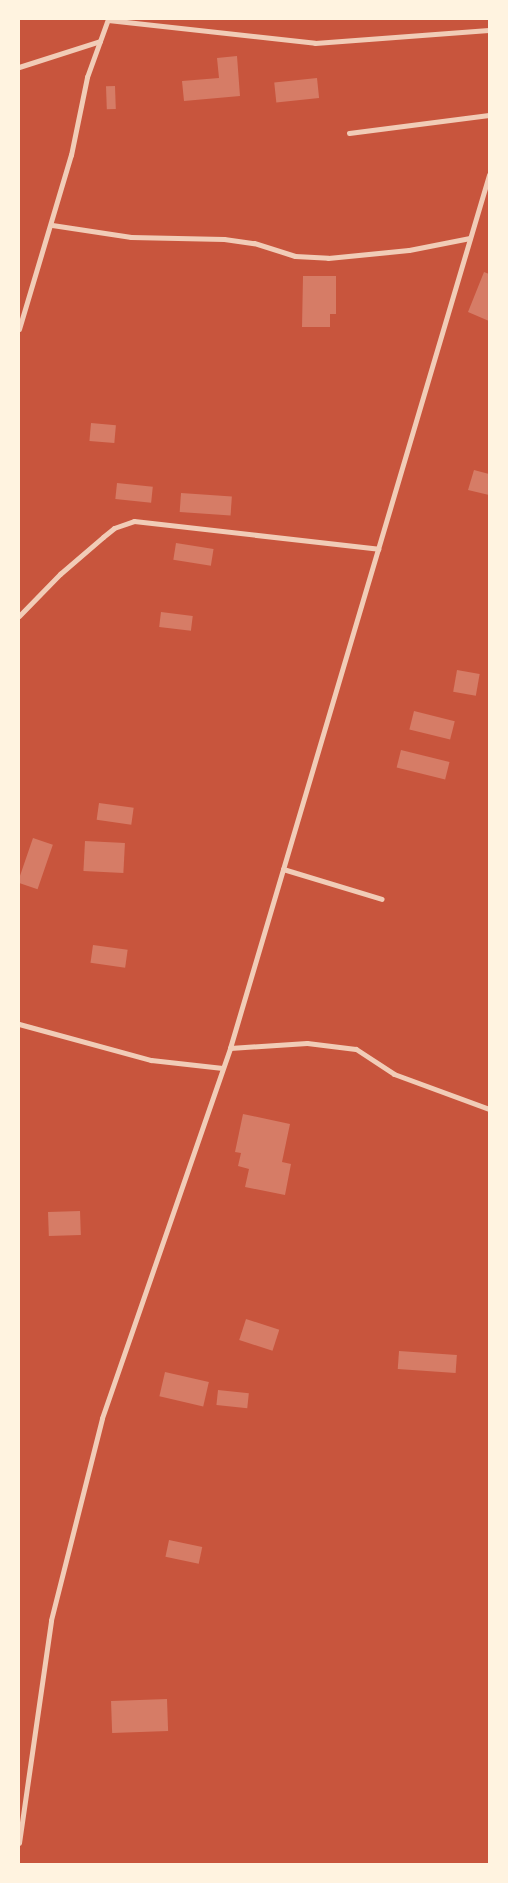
<!DOCTYPE html>
<style>
body{margin:0}
#map{position:relative;width:508px;height:1883px;overflow:hidden;background:#c8553d;font-family:"Varela Round",sans-serif}
div>[style]{position:absolute}
.building>*{inset:0;background:#d67c66;transform-origin:0 0}
.minor>*{height:5px;margin:-2.5px;padding:0 2.5px;transform-origin:2.5px;border-radius:2.5px;background:#f1ccb7}
span{translate:-50% -50%;white-space:nowrap;text-align:center;line-height:1.15;-webkit-text-stroke:5px #fff3e0;paint-order:stroke}
.frame{position:absolute;inset:0;border:20px solid #fff3e0;pointer-events:none}
</style>
<div id="map">
<div class="building">
<div style="clip-path:polygon(237px 56px,240px 96px,184px 101px,182px 81px,219px 78px,217px 58px)"></div>
<div style="left:317px;top:78px;width:20px;height:43px;rotate:84deg"></div>
<div style="left:115px;top:86px;width:23px;height:9px;rotate:88deg"></div>
<div style="clip-path:polygon(484px 272px,489px 274px,489px 321px,468px 312px)"></div>
<div style="clip-path:polygon(303px 276px,336px 276px,336px 314px,330px 314px,330px 327px,302px 327px)"></div>
<div style="left:91px;top:423px;width:25px;height:18px;rotate:5deg"></div>
<div style="clip-path:polygon(474px 470px,489px 474px,489px 495px,468px 490px)"></div>
<div style="left:117px;top:483px;width:36px;height:16px;rotate:6deg"></div>
<div style="left:181px;top:493px;width:51px;height:19px;rotate:4deg"></div>
<div style="left:176px;top:543px;width:38px;height:17px;rotate:9deg"></div>
<div style="left:161px;top:612px;width:32px;height:15px;rotate:7deg"></div>
<div style="left:457px;top:670px;width:23px;height:22px;rotate:10deg"></div>
<div style="left:414px;top:711px;width:42px;height:19px;rotate:14deg"></div>
<div style="left:401px;top:750px;width:50px;height:18px;rotate:14deg"></div>
<div style="left:99px;top:803px;width:35px;height:17px;rotate:8deg"></div>
<div style="left:33px;top:838px;width:21px;height:47px;rotate:19deg"></div>
<div style="left:85px;top:841px;width:40px;height:30px;rotate:3deg"></div>
<div style="left:93px;top:945px;width:35px;height:18px;rotate:8deg"></div>
<div style="clip-path:polygon(243px 1114px,290px 1124px,282px 1162px,291px 1164px,285px 1195px,245px 1187px,249px 1169px,238px 1166px,241px 1153px,235px 1152px)"></div>
<div style="left:80px;top:1211px;width:24px;height:32px;rotate:88deg"></div>
<div style="left:246px;top:1319px;width:35px;height:22px;rotate:18deg"></div>
<div style="left:399px;top:1351px;width:58px;height:18px;rotate:4deg"></div>
<div style="left:165px;top:1372px;width:45px;height:25px;rotate:13deg"></div>
<div style="left:218px;top:1390px;width:31px;height:15px;rotate:6deg"></div>
<div style="left:169px;top:1540px;width:34px;height:17px;rotate:12deg"></div>
<div style="left:167px;top:1699px;width:32px;height:56px;rotate:88deg"></div>
</div>
<div class="minor">
<div style="left:108px;top:20px;width:208px;rotate:6.3deg"></div>
<div style="left:315px;top:43px;width:174px;rotate:-4.3deg"></div>
<div style="left:19px;top:67px;width:85px;rotate:-17.8deg"></div>
<div style="left:349px;top:133px;width:141px;rotate:-7.3deg"></div>
<div style="left:52px;top:225px;width:80px;rotate:8.6deg"></div>
<div style="left:131px;top:237px;width:93px;rotate:1.2deg"></div>
<div style="left:224px;top:239px;width:30px;rotate:8deg"></div>
<div style="left:254px;top:243px;width:43px;rotate:17.6deg"></div>
<div style="left:295px;top:256px;width:33px;rotate:3deg"></div>
<div style="left:328px;top:258px;width:81px;rotate:-5.6deg"></div>
<div style="left:409px;top:250px;width:62px;rotate:-11.1deg"></div>
<div style="left:19px;top:329px;width:182px;rotate:-73.4deg"></div>
<div style="left:71px;top:155px;width:80px;rotate:-78.4deg"></div>
<div style="left:87px;top:77px;width:62px;rotate:-70.1deg"></div>
<div style="left:19px;top:616px;width:59px;rotate:-45.7deg"></div>
<div style="left:60px;top:574px;width:57px;rotate:-40.7deg"></div>
<div style="left:103px;top:537px;width:14px;rotate:-39deg"></div>
<div style="left:114px;top:528px;width:21px;rotate:-19deg"></div>
<div style="left:134px;top:521px;width:246px;rotate:6.5deg"></div>
<div style="left:283px;top:869px;width:103px;rotate:16.9deg"></div>
<div style="left:19px;top:1024px;width:137px;rotate:15.3deg"></div>
<div style="left:151px;top:1060px;width:72px;rotate:6.3deg"></div>
<div style="left:230px;top:1048px;width:77px;rotate:-3.7deg"></div>
<div style="left:307px;top:1043px;width:49px;rotate:7deg"></div>
<div style="left:356px;top:1049px;width:45px;rotate:33.3deg"></div>
<div style="left:394px;top:1074px;width:101px;rotate:20.2deg"></div>
<div style="left:19px;top:1843px;width:225px;rotate:-81.8deg"></div>
<div style="left:51px;top:1620px;width:208px;rotate:-75.8deg"></div>
<div style="left:102px;top:1418px;width:392px;rotate:-70.9deg"></div>
<div style="left:230px;top:1048px;width:911px;rotate:-73.48deg"></div>
</div>
<div class="frame"></div>
</div>
